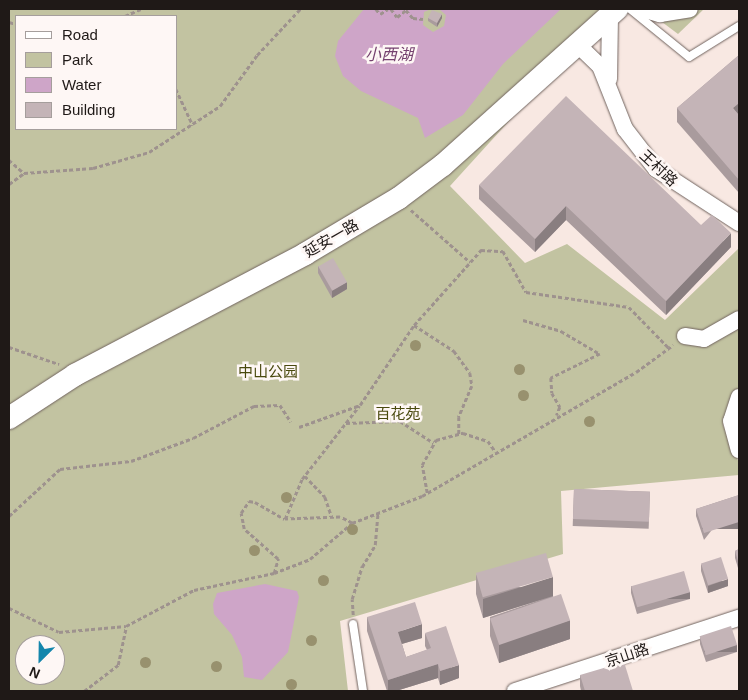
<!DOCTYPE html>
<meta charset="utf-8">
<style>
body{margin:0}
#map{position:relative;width:748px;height:700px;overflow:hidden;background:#f8e8e2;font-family:Arial,"Noto Sans SC",sans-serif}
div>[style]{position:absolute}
.green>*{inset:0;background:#c2c3a1}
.water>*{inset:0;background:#cea5c8}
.path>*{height:2.5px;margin-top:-1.25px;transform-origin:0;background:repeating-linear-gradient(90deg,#9e928e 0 4px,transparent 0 6.5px)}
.roads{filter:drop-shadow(0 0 1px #71645f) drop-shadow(0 0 1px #71645f)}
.lane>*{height:8px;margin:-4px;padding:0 4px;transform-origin:4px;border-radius:4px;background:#fff}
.street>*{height:16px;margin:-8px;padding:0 8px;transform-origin:8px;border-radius:8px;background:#fff}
.secondary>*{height:22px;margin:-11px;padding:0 11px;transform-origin:11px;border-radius:11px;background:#fff}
.trees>*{width:11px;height:11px;margin:-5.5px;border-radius:50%;background:#98916e}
.wall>*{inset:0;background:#a99b9d;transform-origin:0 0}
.shaded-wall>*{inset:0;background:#897e80;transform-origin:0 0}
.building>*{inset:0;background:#c4b4b7;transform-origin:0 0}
span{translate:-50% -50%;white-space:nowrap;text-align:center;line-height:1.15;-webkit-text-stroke:5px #fef7f5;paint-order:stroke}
.street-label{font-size:15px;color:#1f1917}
.park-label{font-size:15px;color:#4a4a0f}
.water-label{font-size:16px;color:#75416f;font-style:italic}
.frame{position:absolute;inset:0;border:10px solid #1f1917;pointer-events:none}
.legend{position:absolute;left:15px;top:15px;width:162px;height:115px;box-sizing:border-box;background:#fef7f5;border:1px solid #a59e9c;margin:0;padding:6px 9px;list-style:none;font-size:15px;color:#1f1917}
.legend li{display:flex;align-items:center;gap:10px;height:25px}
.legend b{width:25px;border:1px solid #a59e9c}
.north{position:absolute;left:15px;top:635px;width:50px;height:50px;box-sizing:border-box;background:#fef7f5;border:1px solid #a59e9c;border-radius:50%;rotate:203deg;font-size:14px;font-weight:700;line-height:20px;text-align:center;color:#1f1917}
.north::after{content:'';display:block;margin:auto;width:18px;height:22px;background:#1486ac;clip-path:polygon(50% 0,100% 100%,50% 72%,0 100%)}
</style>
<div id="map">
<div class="green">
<div style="clip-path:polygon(evenodd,9px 9px,611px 9px,450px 186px,525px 263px,567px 244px,665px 320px,739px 248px,739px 399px,723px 425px,739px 463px,739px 475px,561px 491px,563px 554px,340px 621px,348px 691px,9px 691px,9px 9px,16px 16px,176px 16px,176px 129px,16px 129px,16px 16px,9px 9px,25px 645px,55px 645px,55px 675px,25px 675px,25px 645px)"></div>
<div style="clip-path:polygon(654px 9px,704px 9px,678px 34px,650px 13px)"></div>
</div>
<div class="water">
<div style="clip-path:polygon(364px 9px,431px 9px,424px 12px,423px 25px,433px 32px,444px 26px,446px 15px,439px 9px,561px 9px,503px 64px,463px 115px,425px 138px,418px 118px,361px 91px,343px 76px,335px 56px,338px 41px)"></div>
<div style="clip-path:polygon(265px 584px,297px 591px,299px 597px,288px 652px,262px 680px,244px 677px,242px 657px,232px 635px,214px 614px,213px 604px,217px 593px)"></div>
</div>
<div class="path">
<div style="left:376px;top:9px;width:6px;rotate:51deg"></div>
<div style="left:380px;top:14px;width:9px;rotate:-32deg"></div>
<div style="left:391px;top:9px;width:10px;rotate:53deg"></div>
<div style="left:397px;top:17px;width:11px;rotate:-38deg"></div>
<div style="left:406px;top:10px;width:11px;rotate:49deg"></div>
<div style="left:413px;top:18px;width:10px;rotate:6deg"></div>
<div style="left:125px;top:16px;width:17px;rotate:-24deg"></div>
<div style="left:9px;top:22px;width:7px;rotate:16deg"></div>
<div style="left:176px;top:89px;width:40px;rotate:65deg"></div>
<div style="left:9px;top:160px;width:20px;rotate:41deg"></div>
<div style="left:24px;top:173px;width:69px;rotate:-4.1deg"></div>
<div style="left:93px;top:168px;width:58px;rotate:-15.9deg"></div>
<div style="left:149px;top:152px;width:85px;rotate:-32.9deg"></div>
<div style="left:220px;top:106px;width:63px;rotate:-54deg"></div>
<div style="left:257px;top:55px;width:63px;rotate:-46.9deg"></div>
<div style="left:9px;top:184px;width:19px;rotate:-36deg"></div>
<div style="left:411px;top:210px;width:79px;rotate:41.4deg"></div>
<div style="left:523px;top:320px;width:40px;rotate:16deg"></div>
<div style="left:561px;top:331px;width:45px;rotate:30.5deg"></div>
<div style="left:600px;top:354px;width:55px;rotate:153.9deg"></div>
<div style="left:551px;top:378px;width:15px;rotate:86deg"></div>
<div style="left:552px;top:393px;width:16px;rotate:60deg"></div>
<div style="left:560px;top:407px;width:9px;rotate:111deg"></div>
<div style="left:414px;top:325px;width:48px;rotate:33deg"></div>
<div style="left:454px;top:351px;width:27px;rotate:54deg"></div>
<div style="left:470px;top:373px;width:13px;rotate:81deg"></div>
<div style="left:472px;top:386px;width:34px;rotate:113deg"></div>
<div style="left:459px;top:417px;width:17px;rotate:90deg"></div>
<div style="left:9px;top:347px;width:53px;rotate:18.8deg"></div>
<div style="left:346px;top:423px;width:54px;rotate:-2.1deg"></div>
<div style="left:400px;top:421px;width:40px;rotate:32.9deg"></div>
<div style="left:299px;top:427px;width:65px;rotate:-19.8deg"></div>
<div style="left:360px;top:405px;width:97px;rotate:-56deg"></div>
<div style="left:414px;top:325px;width:101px;rotate:-48.2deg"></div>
<div style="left:481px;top:250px;width:22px;rotate:3deg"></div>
<div style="left:503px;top:251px;width:47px;rotate:60.7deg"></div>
<div style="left:526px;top:292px;width:104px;rotate:8.3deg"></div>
<div style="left:629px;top:307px;width:57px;rotate:45.7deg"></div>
<div style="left:305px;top:476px;width:29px;rotate:46deg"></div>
<div style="left:325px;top:497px;width:21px;rotate:71deg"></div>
<div style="left:427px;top:493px;width:28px;rotate:-100deg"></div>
<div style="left:422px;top:465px;width:29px;rotate:-61deg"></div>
<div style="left:436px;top:440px;width:28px;rotate:-15deg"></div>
<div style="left:463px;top:433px;width:26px;rotate:18deg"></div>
<div style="left:488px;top:441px;width:12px;rotate:55deg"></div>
<div style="left:9px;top:516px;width:69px;rotate:-42.7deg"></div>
<div style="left:60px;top:469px;width:71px;rotate:-6.4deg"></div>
<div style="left:131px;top:461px;width:66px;rotate:-20.4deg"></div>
<div style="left:193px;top:438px;width:69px;rotate:-27.7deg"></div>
<div style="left:254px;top:406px;width:26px;rotate:-2deg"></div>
<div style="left:280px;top:405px;width:20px;rotate:57deg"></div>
<div style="left:352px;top:523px;width:13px;rotate:-153deg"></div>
<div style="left:340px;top:517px;width:55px;rotate:177.9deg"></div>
<div style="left:285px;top:519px;width:43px;rotate:-67deg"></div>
<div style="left:302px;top:479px;width:93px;rotate:-52deg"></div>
<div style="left:274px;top:573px;width:15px;rotate:-74deg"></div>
<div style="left:278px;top:559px;width:45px;rotate:-138.6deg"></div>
<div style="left:244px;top:529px;width:16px;rotate:-101deg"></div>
<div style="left:241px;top:513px;width:14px;rotate:-56deg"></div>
<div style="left:249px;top:501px;width:6px;rotate:9deg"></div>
<div style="left:255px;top:502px;width:34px;rotate:30deg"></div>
<div style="left:9px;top:608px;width:55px;rotate:25.6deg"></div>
<div style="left:59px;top:632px;width:67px;rotate:-5.1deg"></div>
<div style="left:126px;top:626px;width:77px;rotate:-27.9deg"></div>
<div style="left:194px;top:590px;width:82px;rotate:-12deg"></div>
<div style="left:274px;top:573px;width:39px;rotate:-21deg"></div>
<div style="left:310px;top:559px;width:55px;rotate:-40.6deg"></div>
<div style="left:352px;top:523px;width:75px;rotate:-21.1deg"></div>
<div style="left:422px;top:496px;width:247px;rotate:-30.1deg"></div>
<div style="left:636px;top:372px;width:46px;rotate:-36.1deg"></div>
<div style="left:353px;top:615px;width:16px;rotate:-94deg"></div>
<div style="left:352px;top:599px;width:34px;rotate:-73deg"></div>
<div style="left:362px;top:567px;width:26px;rotate:-59deg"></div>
<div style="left:375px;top:545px;width:32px;rotate:-85deg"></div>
<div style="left:84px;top:691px;width:43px;rotate:-37.4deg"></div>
<div style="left:118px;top:665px;width:40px;rotate:-78deg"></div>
</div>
<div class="roads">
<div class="lane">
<div style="left:630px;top:9px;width:76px;rotate:39.1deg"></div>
<div style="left:689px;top:57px;width:59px;rotate:-31.8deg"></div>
<div style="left:353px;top:624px;width:68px;rotate:81.5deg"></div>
</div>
<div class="street">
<div style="left:642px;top:9px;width:19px;rotate:16deg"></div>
<div style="left:660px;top:14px;width:30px;rotate:-9deg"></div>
<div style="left:577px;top:44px;width:32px;rotate:44deg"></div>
<div style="left:600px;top:66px;width:68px;rotate:68.4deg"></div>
<div style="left:625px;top:129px;width:51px;rotate:52.2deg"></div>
<div style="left:656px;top:169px;width:99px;rotate:33deg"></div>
<div style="left:609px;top:79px;width:64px;rotate:-89.1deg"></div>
<div style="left:685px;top:336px;width:19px;rotate:9deg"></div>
<div style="left:704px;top:339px;width:40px;rotate:-29.7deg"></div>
<div style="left:739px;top:397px;width:25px;rotate:108deg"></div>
<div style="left:731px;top:421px;width:30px;rotate:75deg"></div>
<div style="left:515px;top:691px;width:236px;rotate:-18.1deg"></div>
</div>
<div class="secondary">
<div style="left:9px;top:418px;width:79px;rotate:-33.1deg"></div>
<div style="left:75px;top:375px;width:260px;rotate:-27.7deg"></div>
<div style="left:305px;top:254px;width:109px;rotate:-30.8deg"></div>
<div style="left:399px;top:198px;width:55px;rotate:-36.9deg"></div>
<div style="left:443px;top:165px;width:234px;rotate:-41.9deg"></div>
</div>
</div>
<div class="trees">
<div style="left:415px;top:345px"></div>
<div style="left:519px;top:369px"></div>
<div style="left:523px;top:395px"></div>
<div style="left:399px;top:408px"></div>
<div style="left:589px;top:421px"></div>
<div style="left:286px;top:497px"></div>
<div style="left:352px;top:529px"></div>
<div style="left:254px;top:550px"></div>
<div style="left:323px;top:580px"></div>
<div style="left:311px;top:640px"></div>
<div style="left:145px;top:662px"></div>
<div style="left:216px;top:666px"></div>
<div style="left:291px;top:684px"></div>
</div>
<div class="wall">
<div style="clip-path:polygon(428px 18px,442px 18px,437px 27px,428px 21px)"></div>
<div style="clip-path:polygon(739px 55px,739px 193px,677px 122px,677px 108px)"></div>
<div style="clip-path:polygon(479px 185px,701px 225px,731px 247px,666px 315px,566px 220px,535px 252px,479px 199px)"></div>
<div style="clip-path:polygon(318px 266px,347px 289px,332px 298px,318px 273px)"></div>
<div style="left:574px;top:489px;width:76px;height:37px;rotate:2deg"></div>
<div style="clip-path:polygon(739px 495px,704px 540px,696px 516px,696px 509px)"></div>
<div style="clip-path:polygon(739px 549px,739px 568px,738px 568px,735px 558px,735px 551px)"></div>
<div style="clip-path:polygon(701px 564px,728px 586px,708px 593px,701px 571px)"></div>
<div style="clip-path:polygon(476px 575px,553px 596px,570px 639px,499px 663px,490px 636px,490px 617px,543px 599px,483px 618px,476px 594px)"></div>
<div style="clip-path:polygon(631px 586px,690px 599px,637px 614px,631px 593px)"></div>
<div style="clip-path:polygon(367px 617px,422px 638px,402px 644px,406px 657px,427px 650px,425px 646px,425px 633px,459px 678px,440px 685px,438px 678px,396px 691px,387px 691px,367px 631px)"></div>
<div style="clip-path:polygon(700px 637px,737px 652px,706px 662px,700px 644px)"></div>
<div style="clip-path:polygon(580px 675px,633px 691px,581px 691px,580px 686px)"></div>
</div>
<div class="shaded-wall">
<div style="clip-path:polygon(442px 14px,442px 18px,437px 27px,437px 23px)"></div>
<div style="clip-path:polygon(739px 103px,739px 116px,733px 108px)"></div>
<div style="clip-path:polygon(566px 206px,566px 220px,535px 252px,535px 239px)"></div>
<div style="clip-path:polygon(731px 233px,731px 247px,666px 315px,666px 301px)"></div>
<div style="clip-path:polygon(347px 282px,347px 289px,332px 298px,332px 290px)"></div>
<div style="left:739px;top:522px;width:7px;height:37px;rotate:90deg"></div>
<div style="left:739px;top:560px;width:8px;height:1px;rotate:90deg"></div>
<div style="clip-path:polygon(553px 577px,553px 596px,483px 618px,483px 599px)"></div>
<div style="clip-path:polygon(728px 579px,728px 586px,708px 593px,708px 586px)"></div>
<div style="left:690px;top:592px;width:7px;height:55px;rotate:90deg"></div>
<div style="clip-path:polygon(570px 620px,570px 639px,499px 663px,499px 643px)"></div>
<div style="clip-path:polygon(422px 624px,422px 638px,398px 645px,398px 632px)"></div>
<div style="left:737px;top:645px;width:7px;height:33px;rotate:90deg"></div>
<div style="clip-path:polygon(438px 664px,438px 678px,396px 691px,388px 691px,388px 680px)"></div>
<div style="clip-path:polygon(459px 665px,459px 678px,440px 685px,440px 671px)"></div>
</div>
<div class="building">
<div style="clip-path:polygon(432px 10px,442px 14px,437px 23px,428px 18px)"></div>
<div style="clip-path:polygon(739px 55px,739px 103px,733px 108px,739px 115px,739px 180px,677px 108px)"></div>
<div style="clip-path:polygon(566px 96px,701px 225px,712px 215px,731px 233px,666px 301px,566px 206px,535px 239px,479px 185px)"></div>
<div style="left:333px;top:258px;width:28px;height:17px;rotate:60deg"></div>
<div style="left:574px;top:489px;width:76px;height:30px;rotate:2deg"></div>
<div style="clip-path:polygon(739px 495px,739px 522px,704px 533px,696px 509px)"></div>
<div style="clip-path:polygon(739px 549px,739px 560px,738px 561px,735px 551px)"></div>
<div style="left:546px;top:553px;width:25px;height:73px;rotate:74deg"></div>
<div style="left:721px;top:557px;width:23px;height:21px;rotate:72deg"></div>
<div style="left:684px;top:571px;width:22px;height:55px;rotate:74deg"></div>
<div style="left:561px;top:594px;width:28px;height:75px;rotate:71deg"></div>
<div style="clip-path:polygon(415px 602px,422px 624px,398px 632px,406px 657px,431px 648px,425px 633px,446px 626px,459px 665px,440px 671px,438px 664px,388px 680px,367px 617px)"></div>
<div style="left:731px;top:626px;width:20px;height:33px;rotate:72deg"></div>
<div style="clip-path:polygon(624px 662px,633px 691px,585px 691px,580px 675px)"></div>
</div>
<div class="street-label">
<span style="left:659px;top:168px;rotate:43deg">王村路</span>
<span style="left:331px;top:238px;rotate:-30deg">延安一路</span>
<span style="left:627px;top:655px;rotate:-18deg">京山路</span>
</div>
<div class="park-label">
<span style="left:268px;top:372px">中山公园</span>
<span style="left:398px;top:414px">百花苑</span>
</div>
<div class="water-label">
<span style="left:389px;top:55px">小西湖</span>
</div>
<div class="frame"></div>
<ul class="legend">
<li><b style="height:6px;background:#fff"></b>Road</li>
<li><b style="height:14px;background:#c2c3a1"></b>Park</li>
<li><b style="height:14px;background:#cea5c8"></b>Water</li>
<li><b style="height:14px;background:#c4b4b7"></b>Building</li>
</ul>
<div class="north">N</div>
</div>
